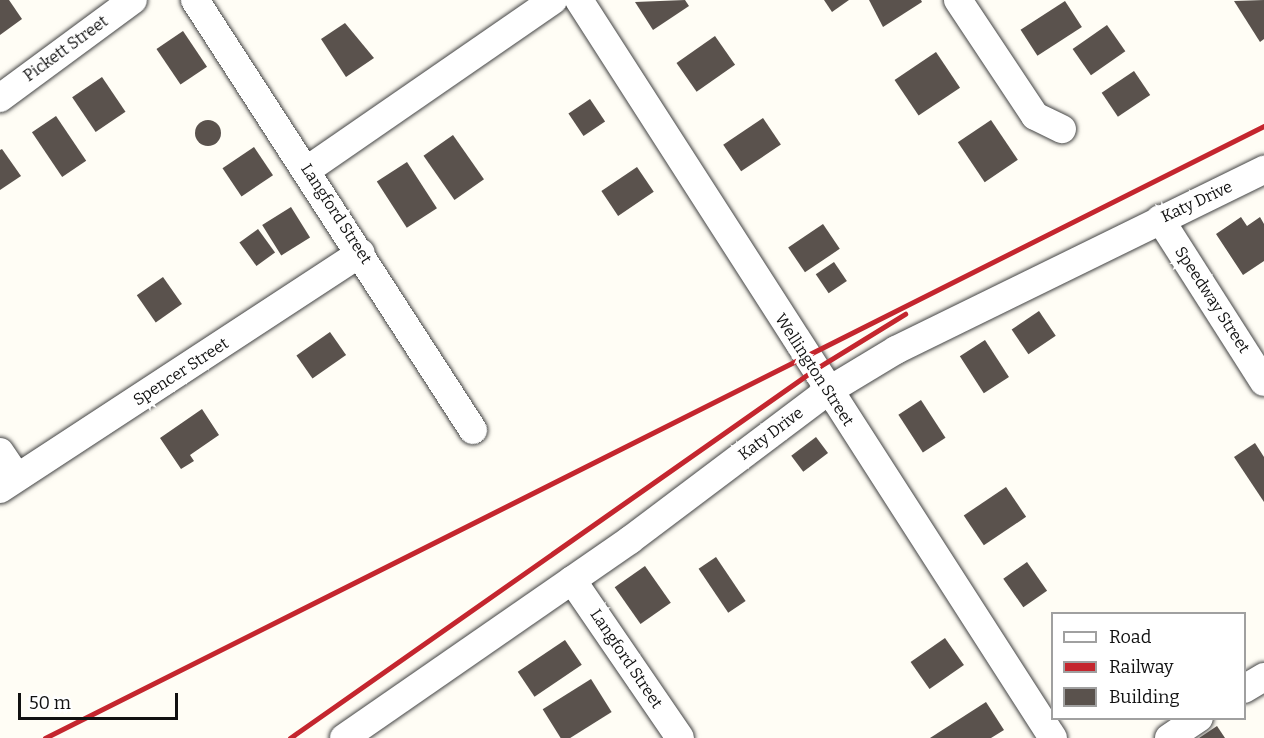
<!DOCTYPE html>
<style>
body{margin:0}
#map{position:relative;width:1264px;height:738px;overflow:hidden;background:#fffdf5;font-family:Bitter,serif}
div>[style]{position:absolute}
.building>*{inset:0;background:#5a524d;transform-origin:0 0}
.round{border-radius:50%}
.roads{filter:drop-shadow(0 0 2px #444) drop-shadow(0 0 2px #444)}
.minor>*{height:28px;margin:-14px;padding:0 14px;transform-origin:14px;border-radius:14px;background:#fff}
.rail>*{height:4.5px;margin:-2.25px;padding:0 2.25px;transform-origin:2.25px;border-radius:2.25px;background:#c4262e}
span{translate:-50% -50%;white-space:nowrap;text-align:center;line-height:1.15;-webkit-text-stroke:6px #fff;paint-order:stroke}
.street-label{font-size:16px;color:#111}
.legend{position:absolute;left:1051px;top:612px;width:195px;height:108px;box-sizing:border-box;background:#fff;border:2px solid #a0a0a0;margin:0;padding:8px 10px;list-style:none;font-size:18px;color:#111}
.legend li{display:flex;align-items:center;gap:12px;height:30px}
.legend b{width:30px;border:2px solid #a0a0a0}
.scale{position:absolute;left:18px;top:693px;width:160px;height:27px;box-sizing:border-box;border:3px solid #111;border-top:0;padding-left:8px;font-size:18px;line-height:21px;white-space:nowrap;color:#111;-webkit-text-stroke:4px #fff;paint-order:stroke}
</style>
<div id="map">
<div class="building">
<div style="clip-path:polygon(0 0,9px 0,22px 19px,0 35px)"></div>
<div style="clip-path:polygon(685px 0,689px 6px,653px 30px,635px 2px)"></div>
<div style="clip-path:polygon(824px 0,849px 0,832px 12px)"></div>
<div style="clip-path:polygon(869px 0,921px 0,922px 2px,883px 27px)"></div>
<div style="clip-path:polygon(1264px 0,1264px 39px,1260px 42px,1234px 1px)"></div>
<div style="left:1065px;top:1px;width:31px;height:53px;rotate:57deg"></div>
<div style="clip-path:polygon(345px 23px,374px 58px,346px 77px,321px 39px)"></div>
<div style="left:1107px;top:25px;width:32px;height:42px;rotate:55deg"></div>
<div style="left:183px;top:31px;width:43px;height:32px;rotate:56deg"></div>
<div style="left:715px;top:36px;width:35px;height:47px;rotate:55deg"></div>
<div style="left:936px;top:52px;width:43px;height:50px;rotate:56deg"></div>
<div style="left:1134px;top:71px;width:29px;height:39px;rotate:56deg"></div>
<div style="left:102px;top:77px;width:42px;height:36px;rotate:56deg"></div>
<div style="left:590px;top:99px;width:27px;height:26px;rotate:56deg"></div>
<div style="left:56px;top:116px;width:54px;height:29px;rotate:56deg"></div>
<div style="left:763px;top:118px;width:32px;height:48px;rotate:56deg"></div>
<div class="round" style="left:195px;top:120px;width:26px;height:26px"></div>
<div style="left:991px;top:120px;width:48px;height:40px;rotate:56deg"></div>
<div style="left:453px;top:135px;width:54px;height:36px;rotate:55deg"></div>
<div style="left:254px;top:147px;width:34px;height:38px;rotate:56deg"></div>
<div style="clip-path:polygon(2px 149px,21px 176px,0 190px,0 150px)"></div>
<div style="left:407px;top:162px;width:55px;height:36px;rotate:57deg"></div>
<div style="left:637px;top:167px;width:30px;height:43px;rotate:56deg"></div>
<div style="left:291px;top:207px;width:36px;height:34px;rotate:58deg"></div>
<div style="clip-path:polygon(1241px 217px,1247px 226px,1260px 217px,1264px 224px,1264px 261px,1243px 275px,1216px 234px)"></div>
<div style="left:823px;top:224px;width:30px;height:42px;rotate:56deg"></div>
<div style="left:258px;top:229px;width:29px;height:23px;rotate:54deg"></div>
<div style="left:834px;top:262px;width:23px;height:22px;rotate:56deg"></div>
<div style="left:163px;top:277px;width:33px;height:32px;rotate:55deg"></div>
<div style="left:1039px;top:311px;width:30px;height:33px;rotate:56deg"></div>
<div style="left:330px;top:332px;width:28px;height:41px;rotate:55deg"></div>
<div style="left:985px;top:340px;width:44px;height:30px;rotate:57deg"></div>
<div style="left:921px;top:400px;width:45px;height:27px;rotate:57deg"></div>
<div style="clip-path:polygon(202px 409px,219px 435px,190px 455px,194px 461px,181px 469px,160px 438px)"></div>
<div style="left:816px;top:437px;width:20px;height:31px;rotate:53deg"></div>
<div style="clip-path:polygon(1255px 443px,1264px 457px,1264px 502px,1234px 457px)"></div>
<div style="left:1006px;top:487px;width:36px;height:51px;rotate:56deg"></div>
<div style="left:716px;top:557px;width:53px;height:21px;rotate:56deg"></div>
<div style="left:1027px;top:562px;width:35px;height:29px;rotate:55deg"></div>
<div style="left:645px;top:566px;width:45px;height:37px;rotate:55deg"></div>
<div style="left:945px;top:638px;width:33px;height:42px;rotate:55deg"></div>
<div style="left:565px;top:640px;width:30px;height:57px;rotate:56deg"></div>
<div style="left:591px;top:679px;width:39px;height:57px;rotate:58deg"></div>
<div style="clip-path:polygon(986px 702px,1004px 730px,991px 738px,930px 738px)"></div>
<div style="clip-path:polygon(1217px 726px,1225px 738px,1199px 738px)"></div>
</div>
<div class="roads">
<div class="minor">
<div style="left:195px;top:0;width:512px;rotate:57.12deg"></div>
<div style="left:579px;top:0;width:877px;rotate:57.29deg"></div>
<div style="left:958px;top:0;width:139px;rotate:56.4deg"></div>
<div style="left:1035px;top:116px;width:30px;rotate:26deg"></div>
<div style="left:0;top:98px;width:165px;rotate:-36.4deg"></div>
<div style="left:307px;top:170px;width:299px;rotate:-34.6deg"></div>
<div style="left:1160px;top:219px;width:193px;rotate:57.5deg"></div>
<div style="left:0;top:452px;width:30px;rotate:56deg"></div>
<div style="left:0;top:489px;width:431px;rotate:-33.2deg"></div>
<div style="left:572px;top:580px;width:191px;rotate:55.6deg"></div>
<div style="left:1244px;top:689px;width:23px;rotate:-31deg"></div>
<div style="left:344px;top:738px;width:348px;rotate:-34.7deg"></div>
<div style="left:630px;top:540px;width:248px;rotate:-37deg"></div>
<div style="left:828px;top:391px;width:79px;rotate:-31.1deg"></div>
<div style="left:896px;top:350px;width:410px;rotate:-26.1deg"></div>
<div style="left:1169px;top:738px;width:36px;rotate:-34deg"></div>
</div>
</div>
<div class="rail">
<div style="left:45px;top:738px;width:1364px;rotate:-26.66deg"></div>
<div style="left:290px;top:738px;width:640px;rotate:-35.08deg"></div>
<div style="left:814px;top:370px;width:107px;rotate:-31.6deg"></div>
</div>
<div class="street-label">
<span style="left:66px;top:49px;rotate:-36deg">Pickett Street</span>
<span style="left:1197px;top:202px;rotate:-25deg">Katy Drive</span>
<span style="left:336px;top:214px;rotate:57deg">Langford Street</span>
<span style="left:1212px;top:300px;rotate:57deg">Speedway Street</span>
<span style="left:814px;top:370px;rotate:57deg">Wellington Street</span>
<span style="left:181px;top:372px;rotate:-33deg">Spencer Street</span>
<span style="left:771px;top:434px;rotate:-37deg">Katy Drive</span>
<span style="left:626px;top:659px;rotate:56deg">Langford Street</span>
</div>
<ul class="legend">
<li><b style="height:8px;background:#fff"></b>Road</li>
<li><b style="height:8px;background:#c4262e"></b>Railway</li>
<li><b style="height:16px;background:#5a524d"></b>Building</li>
</ul>
<div class="scale">50 m</div>
</div>
